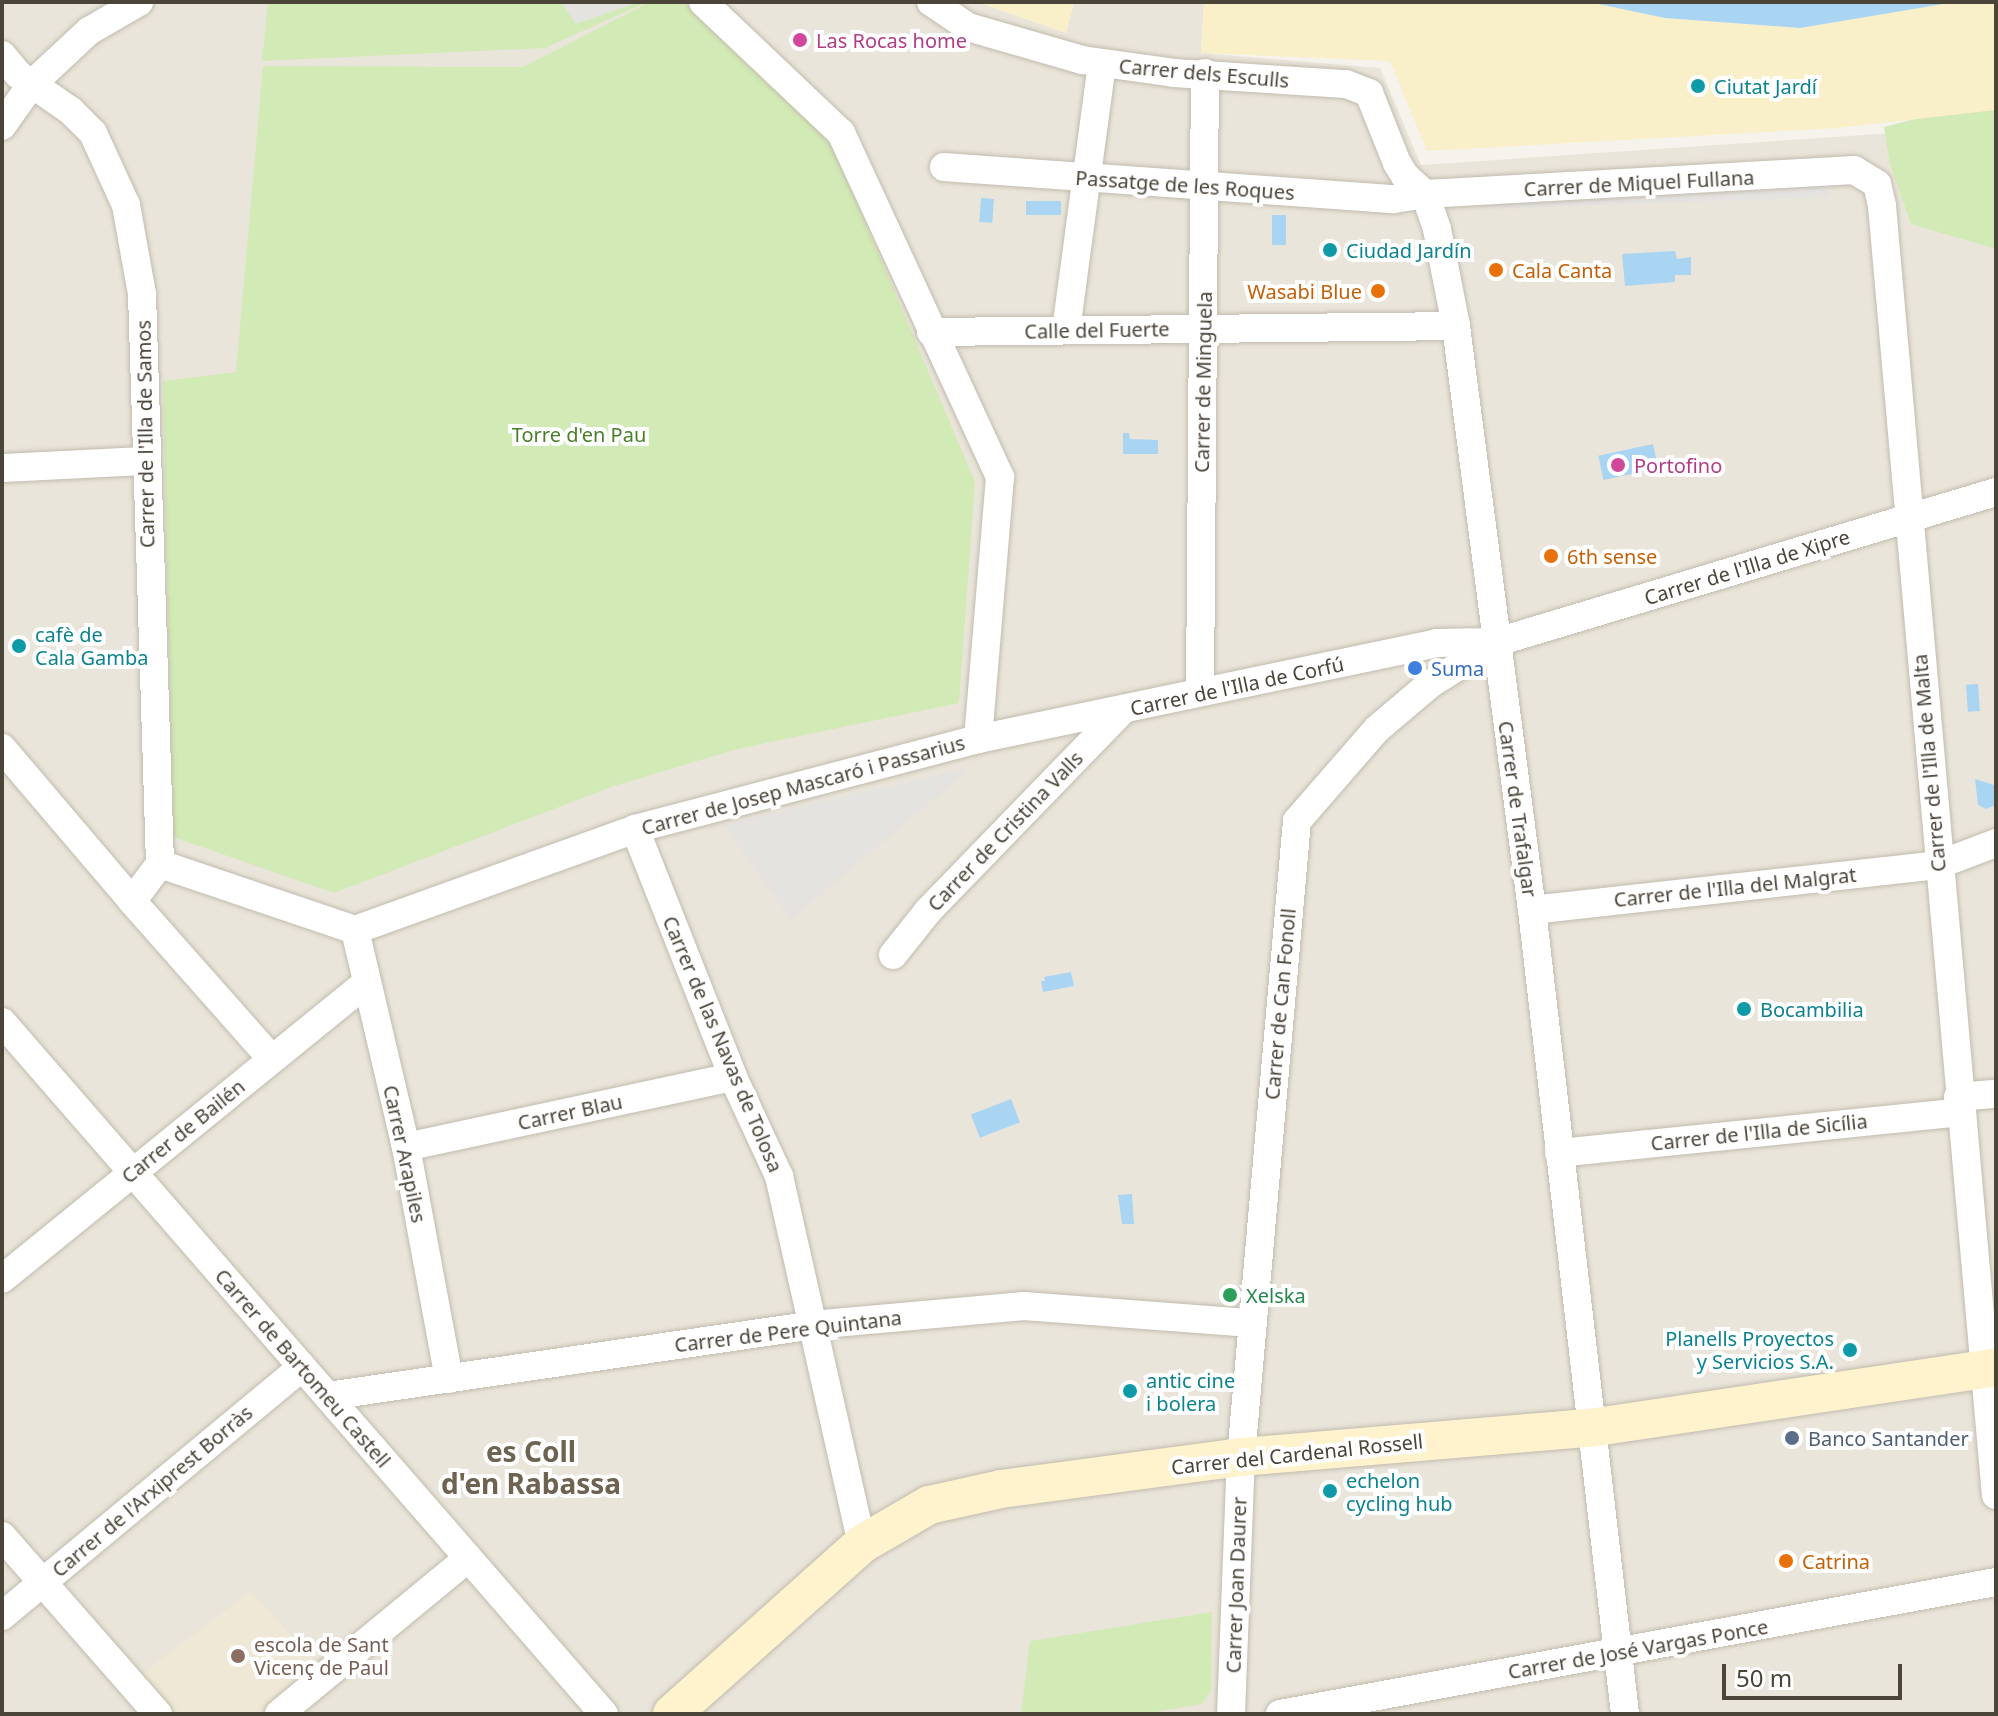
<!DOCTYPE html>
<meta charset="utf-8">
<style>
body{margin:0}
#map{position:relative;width:1998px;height:1716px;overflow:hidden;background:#f6f3ec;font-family:"Noto Sans",sans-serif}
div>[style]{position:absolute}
.residential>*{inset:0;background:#eae5da}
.education>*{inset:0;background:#efe8d6}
.green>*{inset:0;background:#d2eab5}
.sand>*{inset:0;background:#f9efc9}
.parking>*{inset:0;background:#e5e3e0;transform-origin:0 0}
.water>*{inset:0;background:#a9d4f2;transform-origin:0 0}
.roads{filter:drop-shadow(0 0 2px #c2bbae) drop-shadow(0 0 2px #c2bbae)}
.street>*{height:28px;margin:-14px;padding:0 14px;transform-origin:14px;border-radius:14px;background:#fff}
.secondary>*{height:38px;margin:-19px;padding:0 19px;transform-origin:19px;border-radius:19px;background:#fff3cd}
.dots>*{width:22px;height:22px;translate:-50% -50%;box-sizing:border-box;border:4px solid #fff;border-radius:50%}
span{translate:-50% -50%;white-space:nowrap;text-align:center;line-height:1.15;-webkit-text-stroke:8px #fff;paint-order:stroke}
.hotel-label{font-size:20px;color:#b23c85}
.left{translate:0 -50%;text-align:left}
.street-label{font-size:20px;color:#4b4439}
.culture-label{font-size:20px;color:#0d838f}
.right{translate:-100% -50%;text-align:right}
.food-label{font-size:20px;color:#c56008}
.park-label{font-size:20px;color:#4a7f2a}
.shop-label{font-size:20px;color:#366cbe}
.leisure-label{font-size:20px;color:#27864d}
.service-label{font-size:20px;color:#4e5e75}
.education-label{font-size:20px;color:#785e54}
.district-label{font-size:28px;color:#6e6250;font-weight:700}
.frame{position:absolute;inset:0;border:4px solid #4b4439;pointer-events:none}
.scale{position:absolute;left:1722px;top:1664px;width:180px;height:36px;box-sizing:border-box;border:4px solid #4b4439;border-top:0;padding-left:10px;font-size:24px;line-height:28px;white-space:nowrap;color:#4b4439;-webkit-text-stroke:6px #fff;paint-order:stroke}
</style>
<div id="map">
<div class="residential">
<div style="clip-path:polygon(2px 2px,977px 2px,1066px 33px,1074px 2px,1204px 2px,1201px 53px,1380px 68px,1421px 165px,1996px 126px,1996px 1714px,2px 1714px)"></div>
</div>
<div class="education">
<div style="clip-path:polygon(251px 1591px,318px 1666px,260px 1714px,176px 1714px,142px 1674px)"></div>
</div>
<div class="green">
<div style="clip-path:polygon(268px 2px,647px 2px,545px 48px,262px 61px)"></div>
<div style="clip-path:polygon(650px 2px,683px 2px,834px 135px,863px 217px,975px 482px,959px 703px,737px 749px,611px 787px,334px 893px,173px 837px,163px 381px,236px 372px,263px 66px,523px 67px)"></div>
<div style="clip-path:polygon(1996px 98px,1996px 249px,1911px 224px,1890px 164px,1884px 127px)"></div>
<div style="clip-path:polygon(1212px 1612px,1211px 1690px,1202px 1704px,1143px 1714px,1021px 1714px,1030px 1641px)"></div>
</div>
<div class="sand">
<div style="clip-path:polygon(977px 2px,1074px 2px,1066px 33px)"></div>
<div style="clip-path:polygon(1204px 2px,1589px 2px,1665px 18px,1800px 28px,1955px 2px,1996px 2px,1996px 110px,1838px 128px,1427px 151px,1390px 61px,1201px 53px)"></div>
</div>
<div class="parking">
<div style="clip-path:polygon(561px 2px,639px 2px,576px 24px)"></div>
<div style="left:1827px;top:172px;width:25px;height:348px;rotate:88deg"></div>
<div style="clip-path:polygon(966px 768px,963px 775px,791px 920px,723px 825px)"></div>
</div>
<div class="water">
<div style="clip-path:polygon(1589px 2px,1955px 2px,1800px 28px,1665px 18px)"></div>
<div style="left:981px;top:198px;width:13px;height:24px;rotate:4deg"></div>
<div style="left:1026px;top:201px;width:35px;height:14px"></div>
<div style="left:1272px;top:215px;width:14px;height:30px"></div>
<div style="clip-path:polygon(1675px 251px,1677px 259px,1691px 257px,1691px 275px,1675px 275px,1675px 282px,1625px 286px,1622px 254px)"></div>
<div style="clip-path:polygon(1123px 433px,1129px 433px,1130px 439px,1158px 440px,1158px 454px,1123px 454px)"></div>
<div style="left:1653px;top:444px;width:25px;height:56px;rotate:78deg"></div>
<div style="left:1978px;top:684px;width:27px;height:12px;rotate:86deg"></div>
<div style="clip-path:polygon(1975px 779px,1994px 785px,1996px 805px,1986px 809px,1978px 805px)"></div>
<div style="clip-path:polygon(1071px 972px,1074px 986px,1043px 992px,1041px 981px,1045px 981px,1044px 977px)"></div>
<div style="left:1011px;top:1099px;width:25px;height:43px;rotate:69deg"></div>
<div style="clip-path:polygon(1132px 1194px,1134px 1224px,1122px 1224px,1118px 1195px)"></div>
</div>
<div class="roads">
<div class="street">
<div style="left:931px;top:2px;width:45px;rotate:34deg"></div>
<div style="left:968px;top:27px;width:119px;rotate:16.1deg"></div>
<div style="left:1082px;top:60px;width:93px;rotate:8deg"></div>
<div style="left:1174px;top:73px;width:172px;rotate:3.7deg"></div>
<div style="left:1346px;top:84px;width:25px;rotate:21deg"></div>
<div style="left:1369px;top:93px;width:75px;rotate:68.2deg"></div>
<div style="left:1397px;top:163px;width:15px;rotate:58deg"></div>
<div style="left:1405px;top:176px;width:27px;rotate:42deg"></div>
<div style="left:1425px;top:194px;width:37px;rotate:71deg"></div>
<div style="left:1437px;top:229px;width:99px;rotate:78.9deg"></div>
<div style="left:1456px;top:326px;width:589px;rotate:82.59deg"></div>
<div style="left:1532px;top:910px;width:809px;rotate:83.4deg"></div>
<div style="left:2px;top:55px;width:26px;rotate:50deg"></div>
<div style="left:19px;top:75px;width:63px;rotate:34.7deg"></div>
<div style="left:71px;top:111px;width:31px;rotate:45deg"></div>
<div style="left:93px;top:133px;width:79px;rotate:65.4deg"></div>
<div style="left:126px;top:205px;width:90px;rotate:79.8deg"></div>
<div style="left:142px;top:294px;width:570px;rotate:88.19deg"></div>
<div style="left:2px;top:126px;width:50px;rotate:-54.7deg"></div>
<div style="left:31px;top:85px;width:79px;rotate:-43deg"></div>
<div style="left:89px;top:31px;width:58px;rotate:-30.1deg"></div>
<div style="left:944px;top:167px;width:451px;rotate:4.1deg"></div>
<div style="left:1394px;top:199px;width:31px;rotate:-9deg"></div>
<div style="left:1425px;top:194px;width:430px;rotate:-3.2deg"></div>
<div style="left:1854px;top:170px;width:27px;rotate:31deg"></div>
<div style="left:1877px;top:184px;width:23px;rotate:77deg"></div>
<div style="left:1882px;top:206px;width:1294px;rotate:84.95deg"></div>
<div style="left:1066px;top:330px;width:268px;rotate:-82.3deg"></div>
<div style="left:931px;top:332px;width:525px;rotate:-0.65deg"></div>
<div style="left:2px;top:468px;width:143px;rotate:-2.8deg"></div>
<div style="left:1200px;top:692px;width:619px;rotate:-89.54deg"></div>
<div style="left:978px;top:739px;width:469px;rotate:-11.8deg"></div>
<div style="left:1437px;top:643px;width:60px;rotate:-1deg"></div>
<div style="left:1497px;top:642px;width:521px;rotate:-16.73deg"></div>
<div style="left:2px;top:748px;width:201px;rotate:49.6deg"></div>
<div style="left:635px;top:829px;width:267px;rotate:68.4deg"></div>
<div style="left:733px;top:1077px;width:109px;rotate:65.1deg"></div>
<div style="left:779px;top:1176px;width:377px;rotate:77.3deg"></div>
<div style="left:160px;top:864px;width:206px;rotate:18.7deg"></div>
<div style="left:355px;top:930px;width:298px;rotate:-19.8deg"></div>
<div style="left:635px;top:829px;width:355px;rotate:-14.7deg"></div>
<div style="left:978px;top:739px;width:263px;rotate:-85.2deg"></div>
<div style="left:1000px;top:477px;width:379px;rotate:-114.8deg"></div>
<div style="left:841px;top:133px;width:190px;rotate:-136.5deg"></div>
<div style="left:160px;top:864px;width:46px;rotate:127.1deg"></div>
<div style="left:132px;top:901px;width:211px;rotate:48.5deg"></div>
<div style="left:1532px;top:910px;width:408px;rotate:-6.3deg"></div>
<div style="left:1938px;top:865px;width:62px;rotate:-20.8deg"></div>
<div style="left:355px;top:930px;width:223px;rotate:76.8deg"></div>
<div style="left:406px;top:1147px;width:236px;rotate:79.5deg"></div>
<div style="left:893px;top:955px;width:56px;rotate:-51.5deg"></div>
<div style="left:928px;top:911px;width:279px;rotate:-45.9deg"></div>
<div style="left:2px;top:1022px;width:917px;rotate:48.98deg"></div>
<div style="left:1958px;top:1097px;width:38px;rotate:-5deg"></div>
<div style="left:406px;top:1147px;width:334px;rotate:-12.1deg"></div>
<div style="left:1559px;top:1153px;width:403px;rotate:-5.8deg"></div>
<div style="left:2px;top:1279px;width:468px;rotate:-39.1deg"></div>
<div style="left:328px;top:1396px;width:489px;rotate:-8.3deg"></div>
<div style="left:812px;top:1325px;width:213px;rotate:-5.1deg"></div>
<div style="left:1024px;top:1306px;width:228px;rotate:4.3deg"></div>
<div style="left:2px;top:1536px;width:237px;rotate:48.8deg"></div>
<div style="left:2px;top:1616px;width:390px;rotate:-39.7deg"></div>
<div style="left:279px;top:1714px;width:245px;rotate:-39.5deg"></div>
<div style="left:1231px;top:1714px;width:257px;rotate:-87.8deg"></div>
<div style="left:1241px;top:1457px;width:638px;rotate:-84.97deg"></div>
<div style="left:1297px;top:821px;width:122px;rotate:-49deg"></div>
<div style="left:1377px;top:729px;width:70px;rotate:-40.3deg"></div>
<div style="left:1430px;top:684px;width:79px;rotate:-32.1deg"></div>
<div style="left:1280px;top:1714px;width:728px;rotate:-10.45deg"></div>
</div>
<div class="secondary">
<div style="left:672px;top:1714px;width:255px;rotate:-41.8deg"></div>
<div style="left:862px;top:1544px;width:78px;rotate:-30.2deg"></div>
<div style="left:929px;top:1505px;width:74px;rotate:-12.5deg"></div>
<div style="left:1001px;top:1489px;width:242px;rotate:-7.6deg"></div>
<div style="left:1241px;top:1457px;width:350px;rotate:-4.8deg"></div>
<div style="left:1590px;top:1428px;width:411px;rotate:-8.5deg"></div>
</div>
</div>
<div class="dots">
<div style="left:800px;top:40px;background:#d1479c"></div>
<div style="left:1698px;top:86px;background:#0f9aa8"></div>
<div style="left:1330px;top:250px;background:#0f9aa8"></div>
<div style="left:1496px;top:270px;background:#e8710a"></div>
<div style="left:1378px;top:291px;background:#e8710a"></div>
<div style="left:1618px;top:465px;background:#d1479c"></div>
<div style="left:1551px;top:556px;background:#e8710a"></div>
<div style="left:19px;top:646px;background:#0f9aa8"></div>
<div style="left:1415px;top:668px;background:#3f7fe0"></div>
<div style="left:1744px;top:1009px;background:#0f9aa8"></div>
<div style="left:1230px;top:1295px;background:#2e9e5b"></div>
<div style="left:1850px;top:1350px;background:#0f9aa8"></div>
<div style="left:1130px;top:1391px;background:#0f9aa8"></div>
<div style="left:1792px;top:1438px;background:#5c6f8a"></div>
<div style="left:1330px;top:1491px;background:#0f9aa8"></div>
<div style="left:1786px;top:1561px;background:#e8710a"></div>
<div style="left:238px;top:1656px;background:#8d6e63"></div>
</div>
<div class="hotel-label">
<span class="left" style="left:816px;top:40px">Las Rocas home</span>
<span class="left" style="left:1634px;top:465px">Portofino</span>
</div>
<div class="street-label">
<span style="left:1204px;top:73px;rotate:5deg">Carrer dels Esculls</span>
<span style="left:1639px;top:183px;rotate:-3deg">Carrer de Miquel Fullana</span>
<span style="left:1185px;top:185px;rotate:4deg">Passatge de les Roques</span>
<span style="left:1097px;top:330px;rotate:-1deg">Calle del Fuerte</span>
<span style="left:1203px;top:382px;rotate:-89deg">Carrer de Minguela</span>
<span style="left:145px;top:434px;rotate:-91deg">Carrer de l'Illa de Samos</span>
<span style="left:1747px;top:567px;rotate:-17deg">Carrer de l'Illa de Xipre</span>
<span style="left:1237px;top:686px;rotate:-12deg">Carrer de l'Illa de Corfú</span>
<span style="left:1929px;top:763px;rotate:-95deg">Carrer de l'Illa de Malta</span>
<span style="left:803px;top:785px;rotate:-15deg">Carrer de Josep Mascaró i Passarius</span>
<span style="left:1518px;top:809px;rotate:82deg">Carrer de Trafalgar</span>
<span style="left:1005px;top:831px;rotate:-46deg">Carrer de Cristina Valls</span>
<span style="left:1735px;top:887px;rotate:-6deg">Carrer de l'Illa del Malgrat</span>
<span style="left:1280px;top:1004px;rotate:-85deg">Carrer de Can Fonoll</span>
<span style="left:723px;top:1044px;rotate:67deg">Carrer de las Navas de Tolosa</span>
<span style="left:570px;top:1112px;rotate:-12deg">Carrer Blau</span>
<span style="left:183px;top:1131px;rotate:-39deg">Carrer de Bailén</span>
<span style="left:1759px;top:1132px;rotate:-6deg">Carrer de l'Illa de Sicília</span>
<span style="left:405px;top:1154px;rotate:78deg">Carrer Arapiles</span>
<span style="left:788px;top:1331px;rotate:-7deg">Carrer de Pere Quintana</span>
<span style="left:303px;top:1368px;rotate:49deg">Carrer de Bartomeu Castell</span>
<span style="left:1297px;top:1454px;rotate:-6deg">Carrer del Cardenal Rossell</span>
<span style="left:152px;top:1491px;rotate:-40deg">Carrer de l'Arxiprest Borràs</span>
<span style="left:1236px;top:1585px;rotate:-88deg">Carrer Joan Daurer</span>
<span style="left:1638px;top:1649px;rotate:-10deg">Carrer de José Vargas Ponce</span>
</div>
<div class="culture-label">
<span class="left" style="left:1714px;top:86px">Ciutat Jardí</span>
<span class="left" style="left:1346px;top:250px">Ciudad Jardín</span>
<span class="left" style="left:35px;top:646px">cafè de<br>Cala Gamba</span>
<span class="left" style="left:1760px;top:1009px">Bocambilia</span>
<span class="right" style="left:1834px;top:1350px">Planells Proyectos<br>y Servicios S.A.</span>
<span class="left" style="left:1146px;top:1392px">antic cine<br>i bolera</span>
<span class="left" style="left:1346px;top:1492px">echelon<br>cycling hub</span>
</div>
<div class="food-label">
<span class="left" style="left:1512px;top:270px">Cala Canta</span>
<span class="right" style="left:1362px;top:291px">Wasabi Blue</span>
<span class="left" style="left:1567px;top:556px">6th sense</span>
<span class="left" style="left:1802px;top:1561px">Catrina</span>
</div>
<div class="park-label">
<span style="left:579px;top:434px">Torre d'en Pau</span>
</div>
<div class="shop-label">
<span class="left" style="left:1431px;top:668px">Suma</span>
</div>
<div class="leisure-label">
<span class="left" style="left:1246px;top:1295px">Xelska</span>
</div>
<div class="service-label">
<span class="left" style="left:1808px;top:1438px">Banco Santander</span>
</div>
<div class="education-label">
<span class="left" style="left:254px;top:1656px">escola de Sant<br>Vicenç de Paul</span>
</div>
<div class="district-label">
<span style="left:531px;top:1467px">es Coll<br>d'en Rabassa</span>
</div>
<div class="frame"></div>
<div class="scale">50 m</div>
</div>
